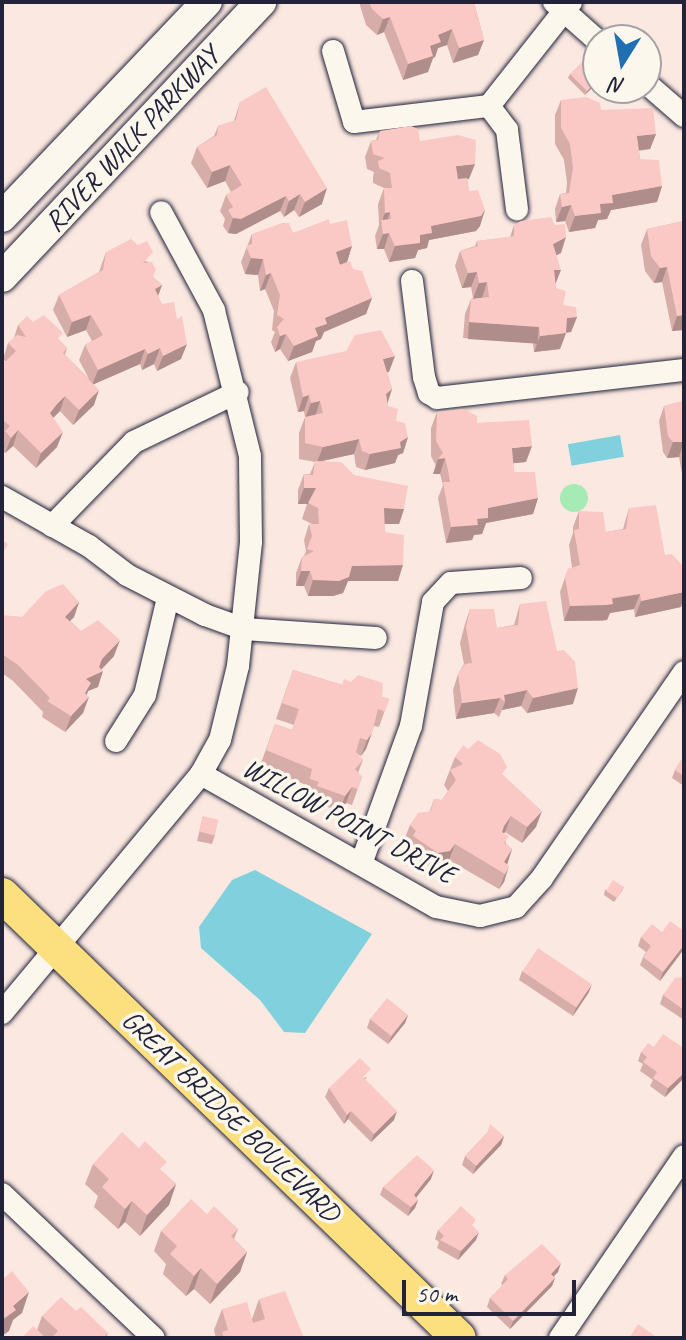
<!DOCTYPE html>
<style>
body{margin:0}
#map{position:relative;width:686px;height:1340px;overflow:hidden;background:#fbe9e1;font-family:Caveat,sans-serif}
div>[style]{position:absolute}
.green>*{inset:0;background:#a6eab5}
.round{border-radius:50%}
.water>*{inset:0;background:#81d0de;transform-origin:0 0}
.roads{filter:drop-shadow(0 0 2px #22223b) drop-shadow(0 0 2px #22223b)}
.street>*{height:22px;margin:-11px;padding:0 11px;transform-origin:11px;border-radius:11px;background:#fbf7ec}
.secondary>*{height:30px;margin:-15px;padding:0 15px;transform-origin:15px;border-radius:15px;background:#fbf7ec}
.primary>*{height:34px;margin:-17px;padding:0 17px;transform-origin:17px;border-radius:17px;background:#fce080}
.wall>*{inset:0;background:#d7adaa}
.shaded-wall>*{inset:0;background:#af8d8b;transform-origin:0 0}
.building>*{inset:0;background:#fac9c6;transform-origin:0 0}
span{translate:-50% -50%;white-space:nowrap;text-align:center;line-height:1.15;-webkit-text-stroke:7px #fbf7ec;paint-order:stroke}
.street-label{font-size:28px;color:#22223b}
.frame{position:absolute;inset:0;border:4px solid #22223b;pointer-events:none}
.north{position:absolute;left:582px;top:24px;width:80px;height:80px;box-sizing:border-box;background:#fbf7ec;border:2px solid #a4a2a5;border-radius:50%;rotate:191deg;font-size:22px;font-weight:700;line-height:32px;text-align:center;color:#22223b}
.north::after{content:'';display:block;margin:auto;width:28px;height:36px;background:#1f6fb2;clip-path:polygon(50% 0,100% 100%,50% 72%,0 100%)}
.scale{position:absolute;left:402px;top:1280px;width:174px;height:36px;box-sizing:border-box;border:4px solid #22223b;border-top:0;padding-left:10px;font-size:24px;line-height:28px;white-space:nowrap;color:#22223b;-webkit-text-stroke:6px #fbf7ec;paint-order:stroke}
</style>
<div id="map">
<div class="green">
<div class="round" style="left:560px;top:484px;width:28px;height:28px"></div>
</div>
<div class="water">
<div style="left:620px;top:435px;width:22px;height:53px;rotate:80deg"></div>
<div style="clip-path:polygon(255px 870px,372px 934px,305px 1033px,284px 1032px,260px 1000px,201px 948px,199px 927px,232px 880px)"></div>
</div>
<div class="roads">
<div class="street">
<div style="left:554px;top:2px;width:59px;rotate:41.6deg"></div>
<div style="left:333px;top:51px;width:74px;rotate:73.5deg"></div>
<div style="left:354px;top:122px;width:136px;rotate:-6.8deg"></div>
<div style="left:489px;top:106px;width:132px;rotate:-51.7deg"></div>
<div style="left:646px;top:83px;width:50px;rotate:41deg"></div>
<div style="left:489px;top:106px;width:30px;rotate:53deg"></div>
<div style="left:507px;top:130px;width:80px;rotate:82.8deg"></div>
<div style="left:412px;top:281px;width:97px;rotate:82.9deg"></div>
<div style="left:424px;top:377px;width:17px;rotate:73deg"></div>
<div style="left:429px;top:393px;width:9px;rotate:32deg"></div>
<div style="left:437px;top:398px;width:249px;rotate:-6.5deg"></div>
<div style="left:2px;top:497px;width:100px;rotate:29.4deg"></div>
<div style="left:89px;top:546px;width:48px;rotate:37.3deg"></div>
<div style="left:127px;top:575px;width:88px;rotate:27.1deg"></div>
<div style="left:205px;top:615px;width:41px;rotate:19.7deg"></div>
<div style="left:244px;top:629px;width:132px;rotate:3.9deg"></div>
<div style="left:52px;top:526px;width:117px;rotate:-45.7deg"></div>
<div style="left:134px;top:442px;width:115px;rotate:-25.7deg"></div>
<div style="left:116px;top:741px;width:54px;rotate:-57.8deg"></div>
<div style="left:145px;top:695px;width:100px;rotate:-76.7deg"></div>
<div style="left:201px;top:774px;width:270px;rotate:29.5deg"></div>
<div style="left:436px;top:907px;width:45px;rotate:11.6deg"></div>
<div style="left:480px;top:916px;width:37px;rotate:-14deg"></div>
<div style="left:516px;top:907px;width:39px;rotate:-48deg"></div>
<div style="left:542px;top:878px;width:250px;rotate:-55.4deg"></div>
<div style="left:361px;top:864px;width:147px;rotate:-70.1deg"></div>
<div style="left:411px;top:726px;width:126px;rotate:-79.9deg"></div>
<div style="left:433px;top:602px;width:26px;rotate:-47deg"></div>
<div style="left:451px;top:583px;width:70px;rotate:-4.1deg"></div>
<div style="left:2px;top:1013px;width:311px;rotate:-50.2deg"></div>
<div style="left:201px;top:774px;width:39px;rotate:-61deg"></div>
<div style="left:220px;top:740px;width:76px;rotate:-76.3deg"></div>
<div style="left:238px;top:666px;width:125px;rotate:-84deg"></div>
<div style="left:251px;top:542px;width:86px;rotate:-90.7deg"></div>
<div style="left:250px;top:456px;width:150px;rotate:-103.9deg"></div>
<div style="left:214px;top:310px;width:111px;rotate:-118.4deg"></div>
<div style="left:2px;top:1194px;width:209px;rotate:43.5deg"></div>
<div style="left:560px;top:1338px;width:220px;rotate:-55.7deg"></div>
</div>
<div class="secondary">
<div style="left:2px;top:217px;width:297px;rotate:-46.4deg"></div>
<div style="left:2px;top:277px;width:378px;rotate:-46.7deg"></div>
</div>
<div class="primary">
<div style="left:2px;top:895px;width:636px;rotate:44.11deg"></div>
</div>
</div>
<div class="wall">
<div style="clip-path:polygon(359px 2px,474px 2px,484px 40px,478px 55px,453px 63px,447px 45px,438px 48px,435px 57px,433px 58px,428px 72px,403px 80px,384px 32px,377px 35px,366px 25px)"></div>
<div style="clip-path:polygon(598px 68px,585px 95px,568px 78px,570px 74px)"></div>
<div style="clip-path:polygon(561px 100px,601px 110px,656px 134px,650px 149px,639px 151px,640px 159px,662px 186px,657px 202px,611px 210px,607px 219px,598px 220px,595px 228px,569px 232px,565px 221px,556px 222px,555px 209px,560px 194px,566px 193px,567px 183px,564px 160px,555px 144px,555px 115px)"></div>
<div style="clip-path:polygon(240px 102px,322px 204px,299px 217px,294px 210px,284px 217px,280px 211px,236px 234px,228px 233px,223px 226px,225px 219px,220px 211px,226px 195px,231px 192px,225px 181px,207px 188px,191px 163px,197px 147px,214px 136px,218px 126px,234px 121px)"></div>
<div style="clip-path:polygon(380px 131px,420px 141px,469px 179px,467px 179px,469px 191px,480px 226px,476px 231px,429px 240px,427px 248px,418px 250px,415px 258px,389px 262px,384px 249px,377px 249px,375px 236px,379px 225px,378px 204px,384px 188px,373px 183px,373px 177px,374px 172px,367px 169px,365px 157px,371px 141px,376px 140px)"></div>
<div style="clip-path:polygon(684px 221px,684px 330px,672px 331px,662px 282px,654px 283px,645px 271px,641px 245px,647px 229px)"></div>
<div style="clip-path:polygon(330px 224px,352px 246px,347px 262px,372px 298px,366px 314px,324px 332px,321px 339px,316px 341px,312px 352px,288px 361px,280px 349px,275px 352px,271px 342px,275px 332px,272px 330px,274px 311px,265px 289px,260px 291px,258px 275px,245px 274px,241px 262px,252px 234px,293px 233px)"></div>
<div style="clip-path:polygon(514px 225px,561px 253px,556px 255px,555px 285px,563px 305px,577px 317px,571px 332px,566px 333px,560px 349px,534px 352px,533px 343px,463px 338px,465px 314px,471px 299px,473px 298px,471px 287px,462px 288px,455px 266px,460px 251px,475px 246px,477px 241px,510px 237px)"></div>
<div style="clip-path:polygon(106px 252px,149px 262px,153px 277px,162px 285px,158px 296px,181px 359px,157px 371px,154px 364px,142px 370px,140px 364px,94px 384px,94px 405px,73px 425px,60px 411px,53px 418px,57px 447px,36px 468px,13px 446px,5px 453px,2px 450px,2px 361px,4px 363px,6px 362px,3px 359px,8px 343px,14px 338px,18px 325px,33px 322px,60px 341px,67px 348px,65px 355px,89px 379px,79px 360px,85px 345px,92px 341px,86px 330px,67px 337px,53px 310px,59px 295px,99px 272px)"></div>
<div style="clip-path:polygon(296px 362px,389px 372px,387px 372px,392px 389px,387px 403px,388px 406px,396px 421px,408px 437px,403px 453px,398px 455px,395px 463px,365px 470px,356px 467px,354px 454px,323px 461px,354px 475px,404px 509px,399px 524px,384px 524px,385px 532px,398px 581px,348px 581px,343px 593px,333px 596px,308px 596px,304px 586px,296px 586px,296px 573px,302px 557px,304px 556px,306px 551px,304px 540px,309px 524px,312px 524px,302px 519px,307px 504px,298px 504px,298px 490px,304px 474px,310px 474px,315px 462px,299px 459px,299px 433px,305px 417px,304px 411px,298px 412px,290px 378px)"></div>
<div style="clip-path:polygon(684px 401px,684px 485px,679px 457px,667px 458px,663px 452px,659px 421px,664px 406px)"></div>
<div style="clip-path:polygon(437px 412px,477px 423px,526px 462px,513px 463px,514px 472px,538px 498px,533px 514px,486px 523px,482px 534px,474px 535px,472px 540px,446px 543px,438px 498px,443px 485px,440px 474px,433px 474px,436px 466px,431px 456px,431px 428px)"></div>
<div style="clip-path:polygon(629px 508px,665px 555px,681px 607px,635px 617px,634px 609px,610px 613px,607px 620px,602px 621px,564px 621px,560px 592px,568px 569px,572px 568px,569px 545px,573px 533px,573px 527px,579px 511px,606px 532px,623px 529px)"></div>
<div style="clip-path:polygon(79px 602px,74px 617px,70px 621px,81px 631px,114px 656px,102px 669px,98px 687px,88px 691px,83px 713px,65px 732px,42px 717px,43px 712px,13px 681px,2px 673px,2px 616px,22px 617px)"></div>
<div style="clip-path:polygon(520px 604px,557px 651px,573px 704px,527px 713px,521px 706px,502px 710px,499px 717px,494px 713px,456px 719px,453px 690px,458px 674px,464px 664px,460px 643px,465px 624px,470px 609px,497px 628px,514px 625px)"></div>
<div style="clip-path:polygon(293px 670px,389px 699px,379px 727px,374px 726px,366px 749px,361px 756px,357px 754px,363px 760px,358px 773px,362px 777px,352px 805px,346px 803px,340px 811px,312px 802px,313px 798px,305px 795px,306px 785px,260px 766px,275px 724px,292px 730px,294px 725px,276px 719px)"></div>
<div style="clip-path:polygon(684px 756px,684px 786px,672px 778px,675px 770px)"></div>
<div style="clip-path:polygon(455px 757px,504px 776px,536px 827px,522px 843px,505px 832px,504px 833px,506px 844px,512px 849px,507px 864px,504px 882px,499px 889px,449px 860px,444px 867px,432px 869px,407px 852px,409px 846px,404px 840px,410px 825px,430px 811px,434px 799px,442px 800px,448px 791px,444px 785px)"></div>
<div style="clip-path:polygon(203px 816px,215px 835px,212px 844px,197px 841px)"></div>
<div style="clip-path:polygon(624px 887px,622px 891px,614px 902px,604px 895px,605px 890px)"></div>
<div style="clip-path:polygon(684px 931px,684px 949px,660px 981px,640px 965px,643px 957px,646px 952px,638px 946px,641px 937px,662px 932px)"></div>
<div style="clip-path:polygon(522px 971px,589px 992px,573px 1016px,519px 980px)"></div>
<div style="clip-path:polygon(684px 977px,684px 1020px,660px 1004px,663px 995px)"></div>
<div style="clip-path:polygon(408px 1015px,405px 1023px,388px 1044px,367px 1028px,370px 1019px)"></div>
<div style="clip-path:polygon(654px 1047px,684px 1048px,684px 1078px,665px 1097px,650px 1086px,653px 1080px,640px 1071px,643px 1064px,638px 1061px,641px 1052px)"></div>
<div style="clip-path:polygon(367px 1077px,365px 1080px,394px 1120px,371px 1142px,348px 1119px,344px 1124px,325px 1097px,329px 1088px)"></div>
<div style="clip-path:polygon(487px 1133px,504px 1136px,501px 1145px,473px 1174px,462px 1165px,465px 1156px)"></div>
<div style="clip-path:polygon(93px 1164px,163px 1172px,176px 1184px,169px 1205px,140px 1236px,125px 1222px,118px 1229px,94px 1207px,98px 1196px,85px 1184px)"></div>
<div style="clip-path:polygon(431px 1179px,416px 1197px,418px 1200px,415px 1208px,408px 1216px,380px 1195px,383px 1187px)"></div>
<div style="clip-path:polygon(207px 1214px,238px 1229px,234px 1239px,247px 1252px,240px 1272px,210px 1304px,194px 1289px,186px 1296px,163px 1274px,166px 1264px,154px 1251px,161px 1231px)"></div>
<div style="clip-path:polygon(474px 1227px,476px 1240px,458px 1260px,437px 1248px,439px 1242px,435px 1239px,438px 1230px)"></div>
<div style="clip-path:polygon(558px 1272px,554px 1276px,555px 1278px,552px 1286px,510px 1329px,487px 1307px,490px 1298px,503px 1285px,501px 1284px,505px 1275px)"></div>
<div style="clip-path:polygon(259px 1299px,304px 1338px,216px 1338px,214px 1330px,222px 1309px,252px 1319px)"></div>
<div style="clip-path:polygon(76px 1311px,108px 1333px,106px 1338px,22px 1338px,37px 1330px,42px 1316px)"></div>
</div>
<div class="shaded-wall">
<div style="clip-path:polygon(390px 17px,384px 32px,377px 35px,383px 19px)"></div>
<div style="clip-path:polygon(452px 29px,447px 45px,438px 48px,435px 57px,433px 58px,428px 72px,403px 80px,408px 64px,430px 46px,438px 35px)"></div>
<div style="clip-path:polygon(484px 40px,478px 55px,453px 63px,459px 48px)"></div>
<div style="clip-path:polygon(598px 79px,598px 82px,585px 95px,587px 91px)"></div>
<div style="clip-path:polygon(656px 134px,650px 149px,631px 151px,637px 136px)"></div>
<div style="clip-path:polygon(475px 164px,469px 179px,451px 182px,456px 166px)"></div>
<div style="clip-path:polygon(230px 165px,225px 181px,207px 188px,212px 172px)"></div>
<div style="clip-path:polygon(662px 186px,657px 202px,611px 210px,607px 219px,598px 220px,595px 228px,569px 232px,575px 216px,600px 204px,612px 195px)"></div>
<div style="clip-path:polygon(327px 188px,322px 204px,299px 217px,305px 202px)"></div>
<div style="clip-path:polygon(300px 194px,294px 210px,284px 217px,289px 201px)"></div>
<div style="clip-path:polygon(286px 196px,280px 211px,236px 234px,228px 233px,233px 218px)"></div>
<div style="clip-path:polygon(571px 205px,565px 221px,556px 222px,562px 207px)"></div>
<div style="clip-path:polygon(485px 210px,480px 226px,476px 231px,429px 240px,427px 248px,418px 250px,415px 258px,389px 262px,395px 246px,420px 235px,431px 226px)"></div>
<div style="clip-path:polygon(390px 212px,385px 228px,381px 223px,385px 213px)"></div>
<div style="clip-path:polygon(389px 233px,384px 249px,377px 249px,383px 234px)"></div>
<div style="clip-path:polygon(566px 237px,561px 253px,547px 260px,553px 244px)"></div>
<div style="clip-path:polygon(352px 246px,347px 262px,330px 268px,336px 252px)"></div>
<div style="clip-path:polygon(251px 258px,263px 259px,258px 275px,245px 274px)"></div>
<div style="clip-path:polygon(667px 267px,662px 282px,654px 283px,660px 268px)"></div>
<div style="clip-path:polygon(554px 270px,561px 270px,555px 285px)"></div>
<div style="clip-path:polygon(477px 272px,471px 287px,462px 288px,468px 273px)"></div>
<div style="clip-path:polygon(271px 273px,265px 289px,260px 291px,266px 275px)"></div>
<div style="clip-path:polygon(487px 282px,482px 298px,473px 299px,479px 283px)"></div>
<div style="clip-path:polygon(162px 285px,156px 301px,155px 289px)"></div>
<div style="clip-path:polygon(372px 298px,366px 314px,324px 332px,321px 339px,316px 341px,312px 352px,288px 361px,294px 346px,315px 328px,325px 318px)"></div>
<div style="clip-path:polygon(91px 315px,86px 330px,67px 337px,72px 322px)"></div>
<div style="clip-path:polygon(684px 315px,684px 330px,672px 331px,677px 316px)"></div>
<div style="clip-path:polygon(577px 317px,571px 332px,561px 333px,567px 318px)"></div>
<div style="left:469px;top:322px;width:70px;height:17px;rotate:4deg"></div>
<div style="clip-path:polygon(566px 333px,560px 349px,534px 352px,540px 336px)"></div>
<div style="clip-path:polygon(286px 334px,280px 349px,275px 352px,280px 336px)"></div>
<div style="clip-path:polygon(187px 344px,181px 359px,157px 371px,163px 356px)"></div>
<div style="clip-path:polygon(160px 348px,154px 364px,142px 370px,148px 354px)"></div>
<div style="clip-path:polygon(145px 349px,140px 364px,92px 385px,98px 370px)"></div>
<div style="clip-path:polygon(395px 356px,389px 372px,377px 374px,383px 359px)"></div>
<div style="clip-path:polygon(392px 389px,387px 405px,386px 394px)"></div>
<div style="clip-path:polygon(99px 390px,94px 405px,73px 425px,79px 410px)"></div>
<div style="clip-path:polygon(309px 395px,304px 411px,298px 412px,303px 397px)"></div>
<div style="clip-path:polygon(65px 396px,60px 411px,51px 420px,50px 413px,57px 404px)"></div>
<div style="clip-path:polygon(320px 401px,315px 417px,305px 419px,311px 403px)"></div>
<div style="clip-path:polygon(18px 430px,13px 446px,5px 453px,11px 438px)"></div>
<div style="clip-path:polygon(63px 432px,57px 447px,36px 468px,41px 453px)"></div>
<div style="clip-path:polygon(408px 437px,403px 453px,398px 455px,395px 463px,365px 470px,370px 454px,400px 442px)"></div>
<div style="clip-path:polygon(359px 439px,354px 454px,317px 462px,323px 447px)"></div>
<div style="clip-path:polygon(673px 442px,684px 442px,679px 457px,667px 458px)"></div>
<div style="clip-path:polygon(532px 446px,526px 462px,506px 464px,512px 448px)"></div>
<div style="clip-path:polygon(445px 458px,440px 474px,433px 474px,438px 459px)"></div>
<div style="clip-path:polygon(304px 488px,316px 488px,310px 504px,298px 504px)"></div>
<div style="clip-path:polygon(538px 498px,533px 514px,486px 523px,482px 534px,474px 535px,472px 540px,446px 543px,451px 527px,477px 519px,488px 508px)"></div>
<div style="clip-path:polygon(384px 508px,404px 509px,399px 524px,378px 524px)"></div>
<div style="clip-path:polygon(403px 565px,398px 581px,348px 581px,343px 593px,333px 596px,308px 596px,313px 580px,352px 566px)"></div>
<div style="clip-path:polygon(301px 571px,310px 571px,304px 586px,296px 586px)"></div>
<div style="clip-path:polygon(684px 592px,684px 599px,681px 607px,635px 617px,641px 601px)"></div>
<div style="clip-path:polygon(640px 594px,634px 609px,610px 613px,607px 620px,564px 621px,570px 606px)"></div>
<div style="clip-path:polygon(79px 602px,74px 617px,59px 632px,65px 617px)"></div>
<div style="clip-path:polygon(120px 640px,114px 656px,97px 674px,103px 671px,98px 687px,88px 691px,85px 698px,89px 697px,83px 713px,65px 732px,86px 679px,102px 659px)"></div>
<div style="clip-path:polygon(578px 688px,573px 704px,527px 713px,533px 698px)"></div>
<div style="clip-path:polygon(527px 690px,521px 706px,502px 710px,505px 702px,504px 695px)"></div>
<div style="clip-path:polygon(500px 698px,494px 713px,456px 719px,462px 703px)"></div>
<div style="clip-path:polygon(372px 733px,366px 749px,361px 756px,367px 740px)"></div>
<div style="clip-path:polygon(352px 787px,346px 803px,340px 811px,345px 796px)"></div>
<div style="clip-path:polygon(542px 811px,536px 827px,522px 843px,527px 827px)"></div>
<div style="clip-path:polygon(511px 816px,505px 832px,499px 841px,504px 826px)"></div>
<div style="clip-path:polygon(455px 844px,449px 860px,444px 867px,432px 869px,438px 853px)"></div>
<div style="clip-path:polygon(512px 849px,507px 865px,504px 862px)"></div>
<div style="clip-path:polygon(509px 866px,504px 882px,499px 889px,505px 874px)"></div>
<div style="clip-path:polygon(684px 945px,684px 949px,660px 981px,663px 972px)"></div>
<div style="clip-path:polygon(592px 984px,589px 992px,573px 1016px,576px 1008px)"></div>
<div style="clip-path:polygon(408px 1015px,405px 1023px,388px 1044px,392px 1036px)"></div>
<div style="clip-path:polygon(684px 1073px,684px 1078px,665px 1097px,668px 1088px)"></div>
<div style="clip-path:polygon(351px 1111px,348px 1119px,344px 1124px,347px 1115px)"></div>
<div style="clip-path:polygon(397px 1111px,394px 1120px,371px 1142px,374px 1134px)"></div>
<div style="clip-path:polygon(504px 1136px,501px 1145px,473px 1174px,476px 1166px)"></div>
<div style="clip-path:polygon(434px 1170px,431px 1179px,411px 1204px,414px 1195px)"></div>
<div style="clip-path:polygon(176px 1184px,169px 1205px,140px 1236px,147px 1215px)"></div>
<div style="clip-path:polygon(418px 1200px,415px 1208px,408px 1216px,411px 1207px)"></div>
<div style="clip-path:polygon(132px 1201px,125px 1222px,118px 1229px,125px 1209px)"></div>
<div style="clip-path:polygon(479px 1232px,476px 1240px,458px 1260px,461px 1251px)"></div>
<div style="clip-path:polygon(247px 1252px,240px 1272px,210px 1304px,217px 1284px)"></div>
<div style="clip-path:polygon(561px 1263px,558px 1272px,548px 1282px,551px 1274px)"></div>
<div style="clip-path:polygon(201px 1268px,194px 1289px,186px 1296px,194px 1276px)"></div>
<div style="clip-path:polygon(555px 1278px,552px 1286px,510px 1329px,513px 1321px)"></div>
<div style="clip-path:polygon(29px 1292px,22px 1313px,13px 1320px,9px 1331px,2px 1336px,2px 1320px,13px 1306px)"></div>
</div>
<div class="building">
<div style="clip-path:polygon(369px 2px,474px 2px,484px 40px,459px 48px,452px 29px,438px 35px,441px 42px,430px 46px,433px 56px,408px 64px,390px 17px,383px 19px,372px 9px)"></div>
<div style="clip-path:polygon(587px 57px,598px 68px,598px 79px,587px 91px,570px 74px)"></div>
<div style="clip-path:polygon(266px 87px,327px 188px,305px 202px,300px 194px,289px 201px,286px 196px,241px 219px,233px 218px,228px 210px,233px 207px,226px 195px,242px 185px,230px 165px,212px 172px,197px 147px,217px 135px,218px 126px,236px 120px,240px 102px)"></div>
<div style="clip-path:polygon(586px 97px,600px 103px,601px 110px,653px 108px,656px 134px,637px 136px,640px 159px,659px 160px,662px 186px,612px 195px,613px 203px,600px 204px,601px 213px,575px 216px,571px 205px,562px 207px,560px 194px,569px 193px,573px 168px,570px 144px,561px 128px,561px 100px)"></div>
<div style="clip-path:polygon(411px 126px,418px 129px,420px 141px,458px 135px,476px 140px,475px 164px,456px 166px,458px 179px,467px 178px,469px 191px,478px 190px,485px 210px,481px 216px,431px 226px,432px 233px,420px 235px,420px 243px,395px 246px,389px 233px,383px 234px,381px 220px,391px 219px,390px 212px,385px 213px,384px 188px,392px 188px,390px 173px,379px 168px,378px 161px,385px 158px,373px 154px,371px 141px,378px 140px,380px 131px)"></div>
<div style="clip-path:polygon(551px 217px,555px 225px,565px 224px,566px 237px,553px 244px,561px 270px,554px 270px,556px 288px,566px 291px,563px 305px,576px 307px,577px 317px,567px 318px,566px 333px,540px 336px,539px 327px,469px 322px,471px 299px,489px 297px,487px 282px,479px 283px,477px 272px,468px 273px,460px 251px,478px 246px,477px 241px,514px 236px,514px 225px,521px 221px)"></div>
<div style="clip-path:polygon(329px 219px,330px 224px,347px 220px,352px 246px,336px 252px,340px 265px,350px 261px,353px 269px,362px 271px,372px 298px,325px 318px,327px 324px,315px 328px,318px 336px,294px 346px,286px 334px,280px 336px,277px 327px,284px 319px,277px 315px,280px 295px,271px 273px,266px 275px,263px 259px,251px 258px,246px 246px,252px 244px,252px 234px,282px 223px,289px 223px,293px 233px)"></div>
<div style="clip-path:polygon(684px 221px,684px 315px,677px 316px,667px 267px,660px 268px,651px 256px,647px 229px)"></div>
<div style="clip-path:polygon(131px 239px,138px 245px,147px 241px,153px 252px,143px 263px,152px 262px,156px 270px,153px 277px,162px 285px,155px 289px,162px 304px,174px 302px,177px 319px,182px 316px,187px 344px,163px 356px,160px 348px,148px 354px,145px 349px,98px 370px,85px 345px,103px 335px,91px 315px,72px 322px,59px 295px,103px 270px,106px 252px)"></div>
<div style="clip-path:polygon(44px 315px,63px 333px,58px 338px,67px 348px,63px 353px,99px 390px,79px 410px,65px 396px,57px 404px,50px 413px,63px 432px,41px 453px,18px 430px,11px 438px,5px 431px,10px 426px,3px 420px,2px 421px,2px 361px,4px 363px,16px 351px,8px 343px,17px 335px,26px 337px,18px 325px,27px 316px,33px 322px)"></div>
<div style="clip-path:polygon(381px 330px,395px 356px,383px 359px,392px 389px,386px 394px,388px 406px,398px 409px,396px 421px,405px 423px,408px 437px,400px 442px,401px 448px,370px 454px,362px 451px,359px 439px,323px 447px,305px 443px,305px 417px,323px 413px,320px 401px,311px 403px,309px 395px,303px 397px,296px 362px,346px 351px,355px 335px)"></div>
<div style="clip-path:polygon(684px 401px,684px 442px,673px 442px,668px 436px,664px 406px)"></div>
<div style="clip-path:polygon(463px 409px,477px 416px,477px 423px,529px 420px,532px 446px,512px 448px,514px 472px,535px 472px,538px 498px,488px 508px,488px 518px,477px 519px,478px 525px,451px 527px,443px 482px,450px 482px,448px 470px,445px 458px,438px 459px,443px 453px,436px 441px,437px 412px)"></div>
<div style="clip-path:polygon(315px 461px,341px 462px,354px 475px,408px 486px,404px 509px,384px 508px,385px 532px,404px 535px,403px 565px,352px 566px,349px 577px,339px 581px,313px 580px,310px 571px,301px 571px,302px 557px,314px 551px,307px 549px,312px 536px,309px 524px,319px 524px,318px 508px,308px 503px,316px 488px,304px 488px,304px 474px,313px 475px)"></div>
<div style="clip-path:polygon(656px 505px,665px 555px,672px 554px,683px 566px,684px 592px,641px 601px,640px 594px,612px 598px,613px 604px,607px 605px,570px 606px,565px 577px,568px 569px,580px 565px,574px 530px,579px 529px,579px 511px,603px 512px,606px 532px,626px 529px,629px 508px)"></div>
<div style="clip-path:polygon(2px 540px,8px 544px,2px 554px)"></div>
<div style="clip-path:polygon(63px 584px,79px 602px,65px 617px,81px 631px,98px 620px,120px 640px,102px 659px,99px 667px,103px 671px,86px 679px,91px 683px,85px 693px,89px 697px,71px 716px,47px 701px,50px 698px,18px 665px,2px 654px,2px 616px,3px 615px,22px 617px,46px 591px)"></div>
<div style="clip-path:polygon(546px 601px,557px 651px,564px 650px,575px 662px,578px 688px,533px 698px,527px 690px,504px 695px,505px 702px,500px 698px,462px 703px,458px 674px,465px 664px,472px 663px,466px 627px,470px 609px,494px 609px,497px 628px,518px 625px,520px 604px)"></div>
<div style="clip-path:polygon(293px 670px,342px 685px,344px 679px,351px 682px,358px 675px,383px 683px,382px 697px,389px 699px,385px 712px,378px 709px,372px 733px,367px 740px,360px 738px,356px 752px,363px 760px,355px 769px,362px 777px,358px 789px,352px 787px,345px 796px,317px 786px,319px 782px,310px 779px,312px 769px,266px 750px,275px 724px,292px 730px,299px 709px,282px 703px)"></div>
<div style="clip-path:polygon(478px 740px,500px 754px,507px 767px,502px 774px,542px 811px,527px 827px,511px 816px,504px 826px,502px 832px,509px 836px,504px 843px,512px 849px,504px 862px,509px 866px,505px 874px,455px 844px,450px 851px,438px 853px,413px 836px,416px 831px,410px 825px,418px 813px,431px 811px,434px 799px,442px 800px,456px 780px,450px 770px,463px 764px,455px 757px,463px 745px,468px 749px)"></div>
<div style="clip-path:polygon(684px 756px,684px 776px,675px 770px)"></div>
<div style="left:203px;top:816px;width:16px;height:16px;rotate:14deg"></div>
<div style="left:613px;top:880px;width:13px;height:13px;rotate:32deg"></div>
<div style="clip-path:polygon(670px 921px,684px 931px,684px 945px,663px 972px,643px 957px,651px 946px,641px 937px,652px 924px,662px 932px)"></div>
<div style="left:538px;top:948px;width:65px;height:28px;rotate:34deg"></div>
<div style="clip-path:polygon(684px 977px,684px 1010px,663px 995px,675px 978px)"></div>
<div style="left:387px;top:998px;width:27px;height:27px;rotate:39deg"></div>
<div style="clip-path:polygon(663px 1034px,684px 1048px,684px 1073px,668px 1088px,653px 1078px,657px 1072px,643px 1062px,647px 1057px,641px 1052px,648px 1043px,654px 1047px)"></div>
<div style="clip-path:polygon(360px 1058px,371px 1069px,363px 1077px,397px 1111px,374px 1134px,351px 1111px,347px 1115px,329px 1088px)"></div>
<div style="clip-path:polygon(490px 1124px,504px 1136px,476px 1166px,465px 1156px,487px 1133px)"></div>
<div style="clip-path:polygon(122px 1132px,139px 1148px,145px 1141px,167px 1162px,160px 1169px,176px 1184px,147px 1215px,132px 1201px,125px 1209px,102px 1187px,109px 1179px,93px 1164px)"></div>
<div style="clip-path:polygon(417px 1155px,434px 1170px,414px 1195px,418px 1200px,411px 1207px,383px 1187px)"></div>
<div style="clip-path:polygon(191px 1199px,207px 1214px,214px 1206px,238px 1229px,231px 1236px,247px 1252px,217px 1284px,201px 1268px,194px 1276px,170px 1254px,177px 1246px,161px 1231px)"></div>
<div style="clip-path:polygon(461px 1206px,476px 1220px,472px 1225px,479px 1232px,461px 1251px,440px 1240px,444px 1236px,438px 1230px)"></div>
<div style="clip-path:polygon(542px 1244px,561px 1263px,551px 1274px,555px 1278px,513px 1321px,490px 1298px,508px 1279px,505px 1275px)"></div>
<div style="clip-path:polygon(12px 1271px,29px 1292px,13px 1306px,16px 1310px,2px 1320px,2px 1280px)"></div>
<div style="clip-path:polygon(285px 1291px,304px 1338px,224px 1338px,222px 1332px,228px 1330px,222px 1309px,247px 1302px,253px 1323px,265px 1319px,259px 1299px)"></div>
<div style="clip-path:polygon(61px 1297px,76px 1311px,81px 1307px,108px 1333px,104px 1337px,105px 1338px,51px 1338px,58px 1331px,42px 1316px)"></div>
<div style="clip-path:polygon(638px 1324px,658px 1338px,629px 1338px)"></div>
<div style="clip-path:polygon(33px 1326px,46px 1338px,22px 1338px)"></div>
</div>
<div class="street-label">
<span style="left:132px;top:139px;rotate:-47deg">RIVER WALK PARKWAY</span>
<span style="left:349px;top:821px;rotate:28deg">WILLOW POINT DRIVE</span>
<span style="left:231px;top:1116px;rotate:44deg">GREAT BRIDGE BOULEVARD</span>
</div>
<div class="frame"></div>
<div class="north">N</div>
<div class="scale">50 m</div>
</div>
